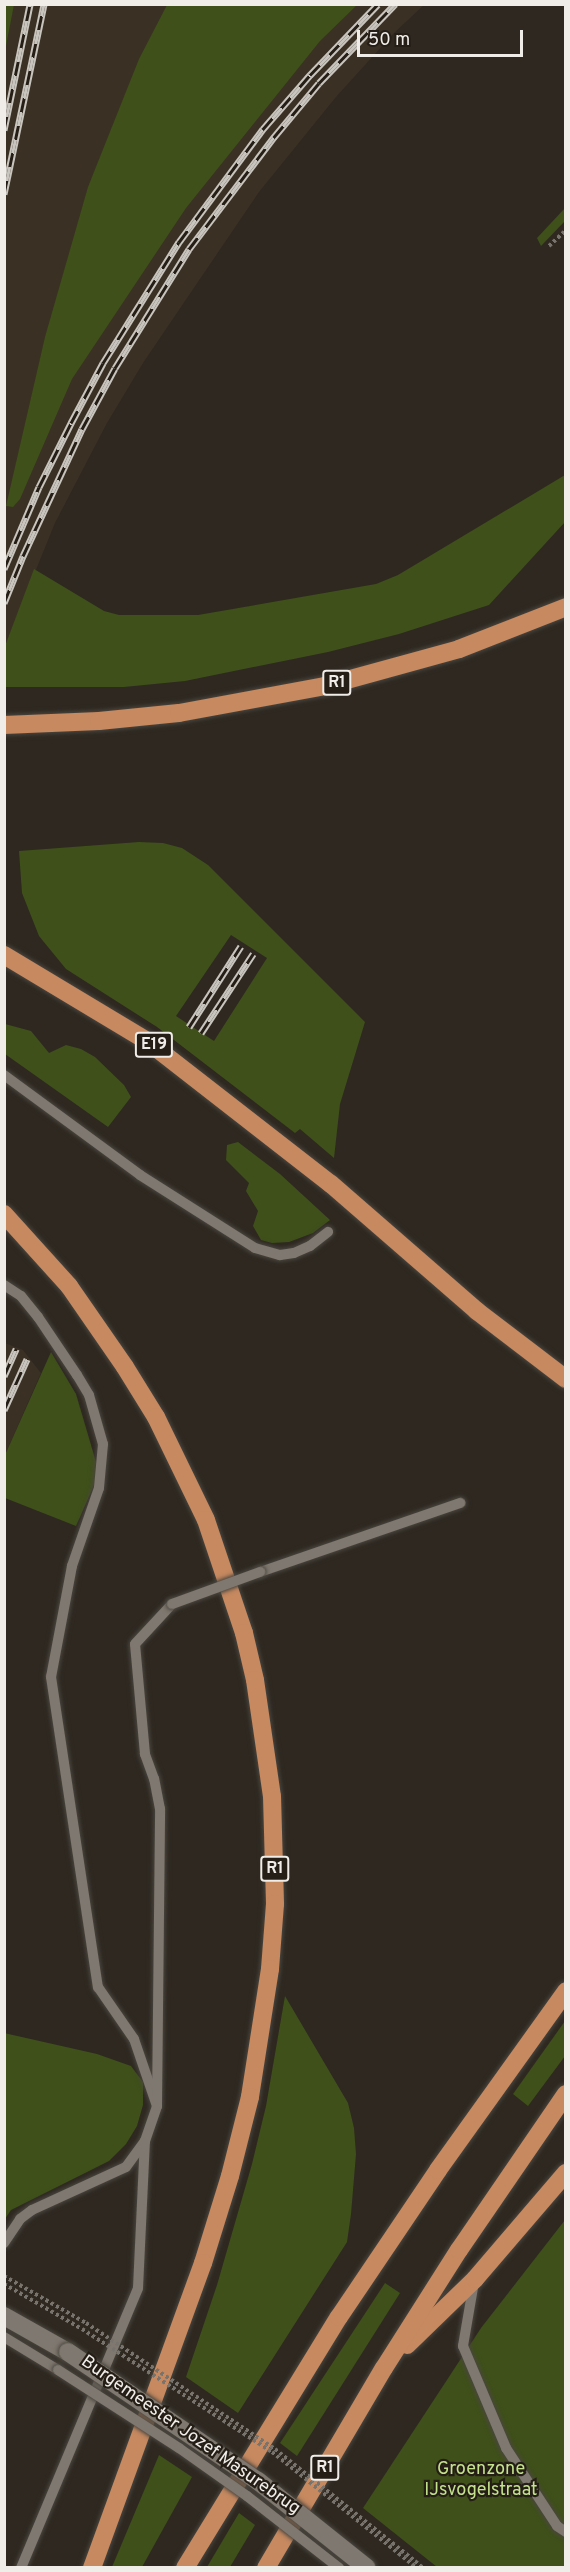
<!DOCTYPE html>
<style>
body{margin:0}
#map{position:relative;width:570px;height:2572px;overflow:hidden;background:#2e2821;font-family:Overpass,sans-serif}
div>[style]{position:absolute}
.built>*{inset:0;background:#3a3024}
.green>*{inset:0;background:#3f501a}
.path>*{height:4px;margin-top:-2px;transform-origin:0;background:repeating-linear-gradient(90deg,#79736d 0 3px,transparent 0 6px)}
.roads{filter:drop-shadow(0 0 2px #4a463f) drop-shadow(0 0 2px #4a463f)}
.service>*{height:10px;margin:-5px;padding:0 5px;transform-origin:5px;border-radius:5px;background:#7f7870}
.tertiary>*{height:18px;margin:-9px;padding:0 9px;transform-origin:9px;border-radius:9px;background:#7f7870}
.motorway>*{height:18px;margin:-9px;padding:0 9px;transform-origin:9px;border-radius:9px;background:#c68960}
.rail>*{height:7px;margin-top:-3.5px;transform-origin:0;background:repeating-linear-gradient(90deg,#241e17 0 14px,#c8c4be 0 28px);box-sizing:border-box;border-block:2px solid #c8c4be}
.path-bridge>*{height:4px;margin-top:-2px;transform-origin:0;background:repeating-linear-gradient(90deg,#79736d 0 3px,transparent 0 6px)}
.bridges{filter:drop-shadow(0 0 2px #4a463f) drop-shadow(0 0 2px #4a463f)}
.service-bridge>*{height:10px;margin:-5px;padding:0 5px;transform-origin:5px;border-radius:5px;background:#7f7870}
.tertiary-bridge>*{height:18px;margin:-9px;padding:0 9px;transform-origin:9px;border-radius:9px;background:#7f7870}
span{translate:-50% -50%;white-space:nowrap;text-align:center;line-height:1.15;-webkit-text-stroke:4.5px #241e17;paint-order:stroke}
.shield-label span{padding:2px 4px;background:#241e17;border:2px solid;border-radius:4px;-webkit-text-stroke-width:0}
.shield-label{font-size:16px;color:#f0ece7;font-weight:700}
.street-label{font-size:18px;color:#f0ece7}
.park-label{font-size:18px;color:#c4e28c}
.frame{position:absolute;inset:0;border:6px solid #f0ece7;pointer-events:none}
.scale{position:absolute;left:357px;top:30px;width:166px;height:27px;box-sizing:border-box;border:3px solid #f0ece7;border-top:0;padding-left:8px;font-size:18px;line-height:21px;white-space:nowrap;color:#f0ece7;-webkit-text-stroke:4px #241e17;paint-order:stroke}
</style>
<div id="map">
<div class="built">
<div style="clip-path:polygon(14px 5px,424px 5px,394px 33px,336px 97px,259px 192px,143px 363px,107px 423px,55px 523px,5px 646px,4px 51px)"></div>
<div style="clip-path:polygon(5px 1343px,23px 1350px,41px 1373px,5px 1455px)"></div>
</div>
<div class="green">
<div style="clip-path:polygon(5px 4px,14px 5px,5px 51px,4px 5px)"></div>
<div style="clip-path:polygon(167px 5px,357px 5px,320px 41px,186px 208px,72px 379px,20px 499px,13px 507px,6px 506px,45px 337px,88px 187px,139px 59px)"></div>
<div style="clip-path:polygon(565px 208px,565px 221px,541px 246px,537px 238px)"></div>
<div style="clip-path:polygon(565px 475px,565px 522px,489px 605px,399px 634px,328px 652px,185px 681px,124px 687px,5px 687px,5px 646px,34px 569px,104px 611px,119px 615px,198px 615px,376px 584px,398px 575px)"></div>
<div style="clip-path:polygon(evenodd,139px 842px,163px 843px,182px 848px,208px 865px,365px 1022px,340px 1104px,334px 1158px,300px 1129px,295px 1133px,157px 1027px,66px 969px,39px 936px,22px 893px,19px 851px,139px 842px,231px 935px,267px 958px,214px 1041px,176px 1016px,231px 935px)"></div>
<div style="clip-path:polygon(5px 1024px,31px 1031px,49px 1053px,66px 1045px,81px 1049px,95px 1057px,124px 1085px,131px 1097px,108px 1127px,5px 1054px)"></div>
<div style="clip-path:polygon(238px 1142px,280px 1174px,330px 1220px,313px 1233px,289px 1242px,272px 1243px,261px 1240px,253px 1226px,258px 1211px,246px 1191px,249px 1183px,226px 1160px,227px 1145px)"></div>
<div style="clip-path:polygon(51px 1352px,76px 1394px,96px 1462px,95px 1483px,76px 1526px,5px 1498px,5px 1455px)"></div>
<div style="clip-path:polygon(285px 1996px,348px 2103px,354px 2128px,356px 2154px,351px 2214px,347px 2242px,238px 2413px,186px 2377px,217px 2285px,252px 2164px,266px 2106px)"></div>
<div style="clip-path:polygon(565px 2021px,565px 2056px,528px 2106px,513px 2094px)"></div>
<div style="clip-path:polygon(4px 2033px,97px 2054px,131px 2066px,143px 2082px,143px 2105px,137px 2126px,126px 2144px,109px 2161px,11px 2210px,5px 2219px)"></div>
<div style="clip-path:polygon(565px 2220px,565px 2567px,437px 2567px,363px 2508px,481px 2328px)"></div>
<div style="clip-path:polygon(385px 2283px,400px 2293px,297px 2456px,280px 2443px)"></div>
<div style="clip-path:polygon(159px 2455px,192px 2477px,142px 2567px,112px 2567px)"></div>
<div style="clip-path:polygon(239px 2513px,255px 2525px,230px 2567px,207px 2567px)"></div>
</div>
<div class="path">
<div style="left:549px;top:246px;width:23px;rotate:-43deg"></div>
<div style="left:4px;top:2276px;width:95px;rotate:29.8deg"></div>
<div style="left:4px;top:2284px;width:90px;rotate:30deg"></div>
<div style="left:415px;top:2561px;width:11px;rotate:41deg"></div>
<div style="left:412px;top:2564px;width:6px;rotate:45deg"></div>
</div>
<div class="roads">
<div class="service">
<div style="left:4px;top:1075px;width:169px;rotate:36.3deg"></div>
<div style="left:140px;top:1175px;width:136px;rotate:32.4deg"></div>
<div style="left:255px;top:1248px;width:26px;rotate:16deg"></div>
<div style="left:280px;top:1255px;width:14px;rotate:-8deg"></div>
<div style="left:294px;top:1253px;width:17px;rotate:-24deg"></div>
<div style="left:310px;top:1246px;width:23px;rotate:-38deg"></div>
<div style="left:4px;top:1285px;width:20px;rotate:33deg"></div>
<div style="left:21px;top:1296px;width:27px;rotate:51deg"></div>
<div style="left:38px;top:1317px;width:70px;rotate:56.1deg"></div>
<div style="left:77px;top:1375px;width:23px;rotate:59deg"></div>
<div style="left:89px;top:1395px;width:51px;rotate:74.1deg"></div>
<div style="left:103px;top:1444px;width:44px;rotate:95.2deg"></div>
<div style="left:99px;top:1488px;width:83px;rotate:109.1deg"></div>
<div style="left:72px;top:1566px;width:113px;rotate:100.7deg"></div>
<div style="left:51px;top:1677px;width:314px;rotate:81.4deg"></div>
<div style="left:98px;top:1987px;width:63px;rotate:55.3deg"></div>
<div style="left:134px;top:2039px;width:71px;rotate:71.1deg"></div>
<div style="left:260px;top:1572px;width:212px;rotate:-19deg"></div>
<div style="left:4px;top:2243px;width:29px;rotate:-56deg"></div>
<div style="left:20px;top:2219px;width:15px;rotate:-37deg"></div>
<div style="left:32px;top:2210px;width:103px;rotate:-24.6deg"></div>
<div style="left:126px;top:2167px;width:32px;rotate:-54deg"></div>
<div style="left:145px;top:2141px;width:37px;rotate:-71deg"></div>
<div style="left:157px;top:2106px;width:297px;rotate:-89.4deg"></div>
<div style="left:160px;top:1809px;width:31px;rotate:-101deg"></div>
<div style="left:154px;top:1779px;width:27px;rotate:-110deg"></div>
<div style="left:145px;top:1754px;width:110px;rotate:-95.2deg"></div>
<div style="left:135px;top:1644px;width:54px;rotate:-47.2deg"></div>
<div style="left:474px;top:2282px;width:65px;rotate:99.8deg"></div>
<div style="left:463px;top:2346px;width:111px;rotate:67.1deg"></div>
<div style="left:506px;top:2448px;width:93px;rotate:56.8deg"></div>
<div style="left:557px;top:2526px;width:11px;rotate:34deg"></div>
<div style="left:4px;top:2337px;width:63px;rotate:31.4deg"></div>
<div style="left:21px;top:2568px;width:303px;rotate:-67.3deg"></div>
<div style="left:138px;top:2288px;width:147px;rotate:-87.3deg"></div>
</div>
<div class="tertiary">
<div style="left:4px;top:2316px;width:73px;rotate:29.4deg"></div>
</div>
<div class="motorway">
<div style="left:4px;top:725px;width:95px;rotate:-2.4deg"></div>
<div style="left:99px;top:721px;width:80px;rotate:-5.7deg"></div>
<div style="left:179px;top:713px;width:148px;rotate:-10.5deg"></div>
<div style="left:325px;top:686px;width:139px;rotate:-15.4deg"></div>
<div style="left:459px;top:649px;width:115px;rotate:-21.4deg"></div>
<div style="left:4px;top:955px;width:167px;rotate:31deg"></div>
<div style="left:147px;top:1041px;width:233px;rotate:37.9deg"></div>
<div style="left:331px;top:1184px;width:194px;rotate:41deg"></div>
<div style="left:477px;top:1311px;width:112px;rotate:37.4deg"></div>
<div style="left:4px;top:1214px;width:97px;rotate:47.9deg"></div>
<div style="left:69px;top:1286px;width:98px;rotate:55.3deg"></div>
<div style="left:125px;top:1367px;width:59px;rotate:58.2deg"></div>
<div style="left:156px;top:1417px;width:114px;rotate:64.1deg"></div>
<div style="left:206px;top:1520px;width:119px;rotate:71.4deg"></div>
<div style="left:244px;top:1633px;width:48px;rotate:76.8deg"></div>
<div style="left:255px;top:1680px;width:117px;rotate:81.7deg"></div>
<div style="left:272px;top:1796px;width:108px;rotate:88.4deg"></div>
<div style="left:275px;top:1904px;width:65px;rotate:94.4deg"></div>
<div style="left:270px;top:1969px;width:130px;rotate:98.9deg"></div>
<div style="left:250px;top:2097px;width:81px;rotate:104.2deg"></div>
<div style="left:230px;top:2176px;width:91px;rotate:107.2deg"></div>
<div style="left:203px;top:2263px;width:325px;rotate:110deg"></div>
<div style="left:407px;top:2345px;width:95px;rotate:-44.1deg"></div>
<div style="left:475px;top:2279px;width:140px;rotate:-49.4deg"></div>
<div style="left:185px;top:2568px;width:294px;rotate:-58.5deg"></div>
<div style="left:339px;top:2317px;width:177px;rotate:-56deg"></div>
<div style="left:438px;top:2170px;width:220px;rotate:-54.4deg"></div>
<div style="left:266px;top:2568px;width:232px;rotate:-59.5deg"></div>
<div style="left:384px;top:2368px;width:140px;rotate:-57.6deg"></div>
<div style="left:459px;top:2250px;width:189px;rotate:-55.6deg"></div>
</div>
</div>
<div class="rail">
<div style="left:4px;top:130px;width:129px;rotate:-78.3deg"></div>
<div style="left:4px;top:194px;width:194px;rotate:-78.1deg"></div>
<div style="left:4px;top:569px;width:89px;rotate:-66.9deg"></div>
<div style="left:39px;top:487px;width:72px;rotate:-63.4deg"></div>
<div style="left:71px;top:423px;width:68px;rotate:-61.9deg"></div>
<div style="left:103px;top:363px;width:143px;rotate:-57.9deg"></div>
<div style="left:179px;top:242px;width:141px;rotate:-53.4deg"></div>
<div style="left:263px;top:129px;width:72px;rotate:-49deg"></div>
<div style="left:310px;top:75px;width:98px;rotate:-46.2deg"></div>
<div style="left:4px;top:603px;width:51px;rotate:-68deg"></div>
<div style="left:23px;top:556px;width:140px;rotate:-65.1deg"></div>
<div style="left:82px;top:429px;width:69px;rotate:-61.6deg"></div>
<div style="left:115px;top:368px;width:140px;rotate:-58.1deg"></div>
<div style="left:189px;top:249px;width:141px;rotate:-52.8deg"></div>
<div style="left:274px;top:137px;width:70px;rotate:-50.2deg"></div>
<div style="left:319px;top:83px;width:110px;rotate:-46.1deg"></div>
<div style="left:189px;top:1027px;width:96px;rotate:-57.3deg"></div>
<div style="left:201px;top:1033px;width:95px;rotate:-56.6deg"></div>
<div style="left:4px;top:1376px;width:30px;rotate:-66deg"></div>
<div style="left:4px;top:1410px;width:56px;rotate:-65.7deg"></div>
</div>
<div class="path-bridge">
<div style="left:86px;top:2323px;width:227px;rotate:33.7deg"></div>
<div style="left:275px;top:2449px;width:179px;rotate:38.7deg"></div>
<div style="left:82px;top:2329px;width:226px;rotate:32.9deg"></div>
<div style="left:272px;top:2452px;width:179px;rotate:38.7deg"></div>
</div>
<div class="bridges">
<div class="service-bridge">
<div style="left:172px;top:1604px;width:94px;rotate:-20deg"></div>
<div style="left:58px;top:2370px;width:144px;rotate:32.8deg"></div>
<div style="left:179px;top:2448px;width:83px;rotate:35.2deg"></div>
<div style="left:247px;top:2496px;width:117px;rotate:38deg"></div>
</div>
<div class="tertiary-bridge">
<div style="left:68px;top:2352px;width:230px;rotate:34.2deg"></div>
<div style="left:258px;top:2481px;width:139px;rotate:38.6deg"></div>
</div>
</div>
<div class="shield-label">
<span style="left:337px;top:683px">R1</span>
<span style="left:154px;top:1045px">E19</span>
<span style="left:275px;top:1869px">R1</span>
<span style="left:325px;top:2468px">R1</span>
</div>
<div class="street-label">
<span style="left:190px;top:2436px;rotate:35deg">Burgemeester Jozef Masurebrug</span>
</div>
<div class="park-label">
<span style="left:481px;top:2481px">Groenzone<br>IJsvogelstraat</span>
</div>
<div class="frame"></div>
<div class="scale">50 m</div>
</div>
